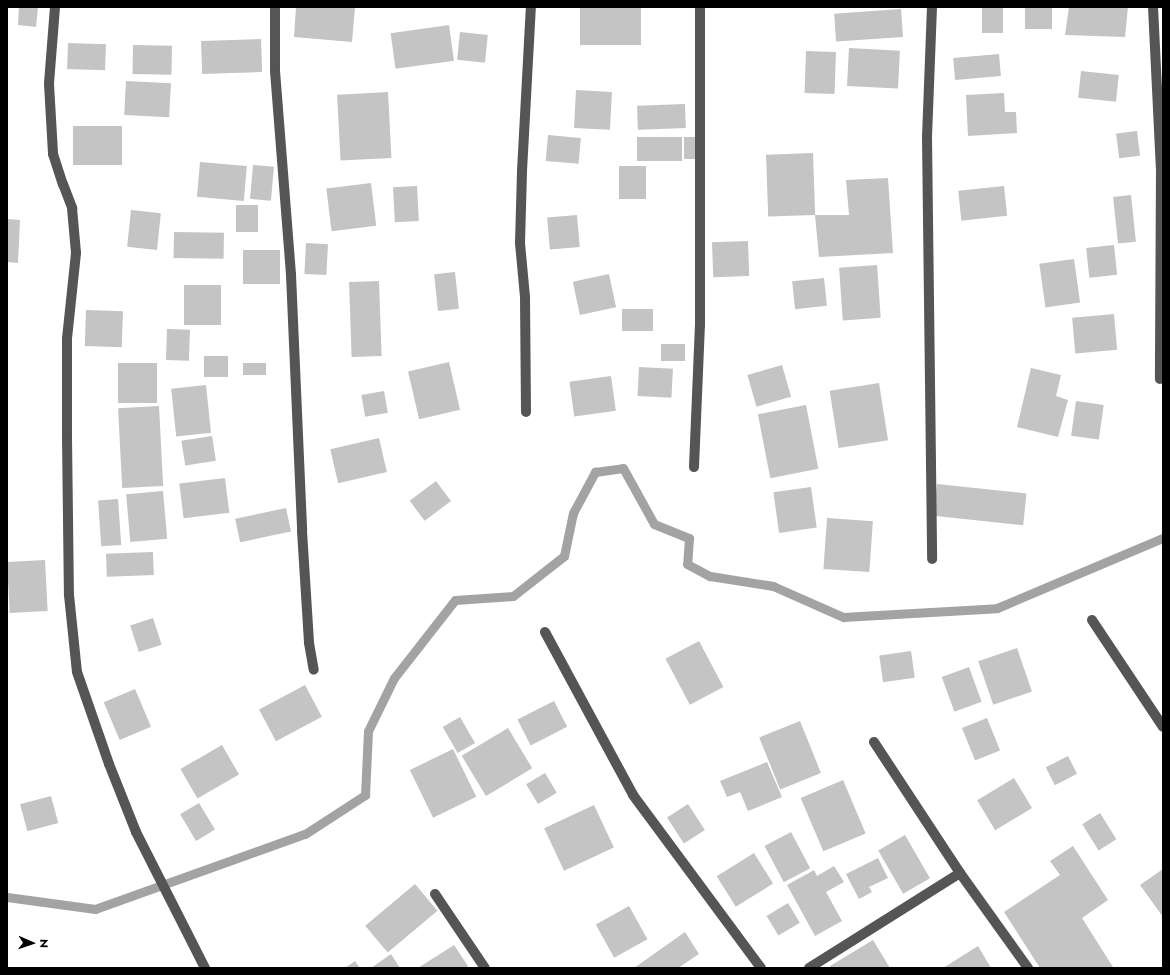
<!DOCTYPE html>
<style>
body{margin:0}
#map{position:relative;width:1170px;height:975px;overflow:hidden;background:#fff;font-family:Jost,sans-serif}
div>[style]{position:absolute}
.stream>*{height:9px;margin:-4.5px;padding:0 4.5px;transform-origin:4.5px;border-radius:4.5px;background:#a3a3a3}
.building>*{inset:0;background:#c4c4c4;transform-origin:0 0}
.minor>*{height:10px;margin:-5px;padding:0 5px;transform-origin:5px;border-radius:5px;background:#555}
span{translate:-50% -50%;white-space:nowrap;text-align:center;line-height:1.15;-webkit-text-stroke:3.5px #fff;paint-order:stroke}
.frame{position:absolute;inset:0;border:8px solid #000;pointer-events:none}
.north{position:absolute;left:12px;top:923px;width:40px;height:40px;-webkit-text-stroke:3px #fff;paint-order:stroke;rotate:92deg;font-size:11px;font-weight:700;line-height:16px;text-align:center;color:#000}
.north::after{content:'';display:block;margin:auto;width:14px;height:18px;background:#000;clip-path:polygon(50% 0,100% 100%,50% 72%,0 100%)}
</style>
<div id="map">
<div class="stream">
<div style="left:7px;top:897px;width:89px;rotate:7.8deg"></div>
<div style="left:95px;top:909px;width:223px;rotate:-19.7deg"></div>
<div style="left:305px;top:834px;width:72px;rotate:-33deg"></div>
<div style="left:365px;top:795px;width:64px;rotate:-87.3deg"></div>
<div style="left:368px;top:731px;width:59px;rotate:-63.9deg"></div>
<div style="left:394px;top:678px;width:99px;rotate:-52deg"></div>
<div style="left:455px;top:600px;width:58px;rotate:-3.9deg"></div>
<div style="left:513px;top:596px;width:65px;rotate:-38.1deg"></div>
<div style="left:564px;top:556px;width:44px;rotate:-78.2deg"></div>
<div style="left:573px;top:513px;width:47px;rotate:-61.8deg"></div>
<div style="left:595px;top:472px;width:28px;rotate:-8deg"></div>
<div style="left:623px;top:468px;width:64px;rotate:61deg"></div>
<div style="left:654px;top:524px;width:38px;rotate:22deg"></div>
<div style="left:689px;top:538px;width:26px;rotate:94deg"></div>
<div style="left:687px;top:564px;width:26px;rotate:28deg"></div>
<div style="left:710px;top:576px;width:64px;rotate:9deg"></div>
<div style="left:773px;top:586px;width:77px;rotate:23.9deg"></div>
<div style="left:843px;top:617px;width:154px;rotate:-3.3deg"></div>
<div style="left:997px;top:608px;width:180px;rotate:-22.9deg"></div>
</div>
<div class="building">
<div style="clip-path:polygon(19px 7px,38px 7px,36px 27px,18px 25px)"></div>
<div style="clip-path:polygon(296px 7px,355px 7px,352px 42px,294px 37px)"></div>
<div style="left:580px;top:7px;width:61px;height:38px"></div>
<div style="left:982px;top:7px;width:21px;height:26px"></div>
<div style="left:1025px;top:7px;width:27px;height:22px"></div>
<div style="clip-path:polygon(1069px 7px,1128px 7px,1125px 37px,1065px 35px)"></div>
<div style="left:901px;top:9px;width:28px;height:67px;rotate:86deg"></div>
<div style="left:449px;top:25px;width:36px;height:59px;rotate:82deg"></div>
<div style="left:460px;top:32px;width:28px;height:28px;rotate:6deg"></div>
<div style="left:261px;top:39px;width:33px;height:60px;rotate:88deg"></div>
<div style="left:68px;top:43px;width:38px;height:26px;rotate:2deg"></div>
<div style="left:133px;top:45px;width:39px;height:29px;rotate:1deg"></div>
<div style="left:849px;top:48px;width:51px;height:38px;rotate:3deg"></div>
<div style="left:806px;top:51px;width:30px;height:42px;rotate:2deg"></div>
<div style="left:999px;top:54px;width:22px;height:46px;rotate:85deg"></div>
<div style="left:1081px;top:71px;width:38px;height:27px;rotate:6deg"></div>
<div style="left:126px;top:81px;width:45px;height:34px;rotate:3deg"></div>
<div style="left:576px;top:90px;width:36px;height:38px;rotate:3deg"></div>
<div style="left:388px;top:92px;width:66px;height:51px;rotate:87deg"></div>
<div style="clip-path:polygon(1004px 93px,1005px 112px,1016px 112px,1017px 133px,968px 136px,966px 95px)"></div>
<div style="left:685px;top:104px;width:24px;height:48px;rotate:88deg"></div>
<div style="left:73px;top:126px;width:49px;height:39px"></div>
<div style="left:1137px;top:131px;width:25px;height:21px;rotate:83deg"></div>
<div style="left:548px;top:135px;width:33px;height:26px;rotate:5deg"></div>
<div style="left:637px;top:137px;width:45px;height:24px"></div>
<div style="left:684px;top:137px;width:11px;height:22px"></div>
<div style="left:813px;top:153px;width:62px;height:47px;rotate:88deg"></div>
<div style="left:200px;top:162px;width:47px;height:35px;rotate:5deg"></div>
<div style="left:253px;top:165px;width:21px;height:34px;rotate:5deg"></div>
<div style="left:619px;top:166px;width:27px;height:33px"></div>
<div style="clip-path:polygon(888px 178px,893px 253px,819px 257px,815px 215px,849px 215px,846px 180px)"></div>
<div style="left:371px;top:183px;width:43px;height:45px;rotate:83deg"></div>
<div style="left:417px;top:186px;width:35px;height:24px;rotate:87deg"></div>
<div style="left:1004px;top:186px;width:30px;height:46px;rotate:84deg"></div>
<div style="left:1131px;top:195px;width:47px;height:18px;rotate:84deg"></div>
<div style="left:258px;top:205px;width:27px;height:22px;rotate:90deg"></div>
<div style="left:131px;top:210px;width:30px;height:37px;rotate:6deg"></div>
<div style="left:577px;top:215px;width:32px;height:30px;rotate:85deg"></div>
<div style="clip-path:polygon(7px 219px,20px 220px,18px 263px,7px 262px)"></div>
<div style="left:174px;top:232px;width:50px;height:26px;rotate:1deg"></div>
<div style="left:748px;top:241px;width:35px;height:36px;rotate:88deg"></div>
<div style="left:306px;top:243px;width:22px;height:31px;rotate:3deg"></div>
<div style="left:1114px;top:245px;width:30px;height:28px;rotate:84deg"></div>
<div style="left:280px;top:250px;width:34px;height:37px;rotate:90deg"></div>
<div style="left:1074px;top:259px;width:44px;height:35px;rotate:82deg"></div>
<div style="left:877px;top:265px;width:53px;height:38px;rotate:86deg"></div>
<div style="left:455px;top:272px;width:37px;height:21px;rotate:84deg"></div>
<div style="left:609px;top:274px;width:34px;height:37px;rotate:78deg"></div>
<div style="left:824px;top:278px;width:28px;height:32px;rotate:84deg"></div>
<div style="left:379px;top:281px;width:75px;height:30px;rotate:88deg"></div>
<div style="left:184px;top:285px;width:37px;height:40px"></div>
<div style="left:622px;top:309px;width:31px;height:22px"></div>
<div style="left:86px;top:310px;width:37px;height:36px;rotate:2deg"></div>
<div style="left:1114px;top:314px;width:36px;height:42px;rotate:85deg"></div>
<div style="left:167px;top:329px;width:23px;height:31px;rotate:2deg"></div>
<div style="left:661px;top:344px;width:24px;height:17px"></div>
<div style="left:204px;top:356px;width:24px;height:21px"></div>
<div style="left:449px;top:362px;width:49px;height:42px;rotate:77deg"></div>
<div style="left:118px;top:363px;width:39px;height:40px"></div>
<div style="left:243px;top:363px;width:23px;height:12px"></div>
<div style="left:782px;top:365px;width:33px;height:36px;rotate:74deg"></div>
<div style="left:639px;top:367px;width:34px;height:29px;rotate:3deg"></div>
<div style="clip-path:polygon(1031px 368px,1061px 375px,1056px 396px,1068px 400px,1058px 437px,1017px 427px)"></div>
<div style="left:611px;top:376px;width:35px;height:42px;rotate:82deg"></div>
<div style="left:879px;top:383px;width:58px;height:50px;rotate:81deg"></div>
<div style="left:206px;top:385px;width:48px;height:35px;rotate:84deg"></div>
<div style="left:384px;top:391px;width:22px;height:23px;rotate:80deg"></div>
<div style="left:1076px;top:401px;width:28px;height:35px;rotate:8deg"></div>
<div style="left:806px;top:405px;width:65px;height:49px;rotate:79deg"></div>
<div style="left:159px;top:406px;width:80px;height:41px;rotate:87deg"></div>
<div style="left:212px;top:436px;width:25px;height:31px;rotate:81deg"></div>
<div style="left:379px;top:438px;width:35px;height:50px;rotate:77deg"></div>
<div style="left:225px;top:478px;width:35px;height:46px;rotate:83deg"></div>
<div style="left:436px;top:481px;width:25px;height:33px;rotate:53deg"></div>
<div style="left:937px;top:484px;width:90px;height:32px;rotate:6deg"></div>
<div style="left:811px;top:487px;width:41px;height:38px;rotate:82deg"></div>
<div style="left:163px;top:491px;width:48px;height:37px;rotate:85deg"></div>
<div style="left:118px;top:499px;width:46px;height:20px;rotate:86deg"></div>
<div style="left:286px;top:508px;width:24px;height:52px;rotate:78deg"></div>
<div style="left:827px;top:518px;width:46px;height:51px;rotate:4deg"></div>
<div style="left:153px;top:552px;width:23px;height:47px;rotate:88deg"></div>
<div style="left:45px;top:560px;width:51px;height:38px;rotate:87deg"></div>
<div style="left:153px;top:618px;width:28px;height:24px;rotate:72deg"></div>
<div style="left:699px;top:641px;width:52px;height:38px;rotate:62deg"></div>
<div style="left:1017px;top:648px;width:46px;height:41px;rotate:71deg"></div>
<div style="left:911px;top:651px;width:27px;height:32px;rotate:82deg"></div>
<div style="left:969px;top:667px;width:37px;height:29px;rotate:70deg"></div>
<div style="left:305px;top:685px;width:36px;height:52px;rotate:62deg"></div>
<div style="left:135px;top:689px;width:41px;height:34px;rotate:67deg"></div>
<div style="left:554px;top:701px;width:29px;height:41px;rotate:63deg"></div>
<div style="left:460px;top:717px;width:30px;height:20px;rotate:60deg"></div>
<div style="left:987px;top:718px;width:35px;height:27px;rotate:68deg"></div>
<div style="left:800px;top:721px;width:56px;height:44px;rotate:68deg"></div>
<div style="left:508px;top:728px;width:47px;height:54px;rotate:59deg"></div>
<div style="left:222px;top:745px;width:34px;height:48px;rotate:60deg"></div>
<div style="left:453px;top:749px;width:53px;height:48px;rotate:64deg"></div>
<div style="left:1068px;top:756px;width:20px;height:25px;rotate:63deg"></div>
<div style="clip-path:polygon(767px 762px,782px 797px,748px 811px,740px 792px,727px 797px,720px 781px)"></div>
<div style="left:545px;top:773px;width:23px;height:22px;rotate:59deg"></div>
<div style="left:1014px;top:778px;width:35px;height:43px;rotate:59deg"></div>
<div style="left:843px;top:780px;width:58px;height:46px;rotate:67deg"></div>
<div style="left:51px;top:796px;width:28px;height:32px;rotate:75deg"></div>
<div style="left:199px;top:803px;width:31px;height:22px;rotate:59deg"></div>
<div style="left:688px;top:804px;width:31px;height:25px;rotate:57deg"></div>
<div style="left:594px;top:805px;width:47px;height:55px;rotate:65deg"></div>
<div style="left:1100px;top:813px;width:31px;height:21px;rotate:58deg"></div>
<div style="left:791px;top:832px;width:41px;height:30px;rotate:62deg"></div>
<div style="left:905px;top:835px;width:50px;height:31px;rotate:60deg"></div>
<div style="clip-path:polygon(1073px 846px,1108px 900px,1082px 918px,1113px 967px,1112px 968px,1040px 968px,1004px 912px,1060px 875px,1050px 861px)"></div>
<div style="left:754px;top:853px;width:36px;height:44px;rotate:58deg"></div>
<div style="clip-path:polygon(878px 858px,888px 878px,869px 887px,872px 892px,859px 899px,846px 874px)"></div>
<div style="clip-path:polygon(834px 866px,844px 882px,826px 892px,842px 921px,815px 936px,787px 885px,814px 870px,817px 876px)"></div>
<div style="clip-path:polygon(1163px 869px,1163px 917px,1140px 885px)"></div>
<div style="left:415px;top:884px;width:35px;height:65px;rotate:50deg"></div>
<div style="left:788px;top:903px;width:23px;height:25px;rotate:59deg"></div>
<div style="left:629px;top:906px;width:38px;height:38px;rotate:61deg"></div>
<div style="clip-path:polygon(685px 932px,699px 954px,678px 968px,634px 968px)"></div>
<div style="clip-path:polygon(873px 940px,890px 968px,832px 968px,830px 966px)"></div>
<div style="clip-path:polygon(454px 945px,468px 966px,465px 968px,418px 968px)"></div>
<div style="clip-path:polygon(978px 946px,991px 968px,943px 968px)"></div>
<div style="clip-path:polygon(391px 954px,400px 968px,371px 968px)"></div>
<div style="clip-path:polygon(355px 961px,360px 968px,345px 968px)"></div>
</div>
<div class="minor">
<div style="left:55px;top:7px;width:77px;rotate:94.5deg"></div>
<div style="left:49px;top:84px;width:70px;rotate:86.7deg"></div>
<div style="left:53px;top:154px;width:32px;rotate:72deg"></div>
<div style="left:63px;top:184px;width:26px;rotate:69deg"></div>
<div style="left:72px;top:208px;width:45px;rotate:84.9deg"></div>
<div style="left:76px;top:253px;width:86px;rotate:96deg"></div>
<div style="left:67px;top:339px;width:98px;rotate:90deg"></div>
<div style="left:67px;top:437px;width:158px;rotate:89.3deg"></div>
<div style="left:69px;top:595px;width:77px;rotate:84.1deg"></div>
<div style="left:77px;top:672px;width:97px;rotate:70.8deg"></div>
<div style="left:109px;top:764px;width:73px;rotate:68.3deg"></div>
<div style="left:136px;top:832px;width:153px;rotate:63.1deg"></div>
<div style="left:275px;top:7px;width:64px;rotate:90deg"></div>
<div style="left:275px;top:71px;width:205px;rotate:85.5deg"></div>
<div style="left:291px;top:275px;width:256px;rotate:87.5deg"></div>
<div style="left:302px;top:531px;width:112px;rotate:86.4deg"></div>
<div style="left:309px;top:643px;width:27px;rotate:80deg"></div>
<div style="left:932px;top:7px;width:130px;rotate:92.2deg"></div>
<div style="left:927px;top:137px;width:422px;rotate:89.3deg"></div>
<div style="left:1153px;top:7px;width:161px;rotate:87.2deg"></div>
<div style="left:1161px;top:168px;width:211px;rotate:90.3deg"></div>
<div style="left:526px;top:412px;width:115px;rotate:-90.5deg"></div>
<div style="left:525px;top:297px;width:54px;rotate:-95.3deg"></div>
<div style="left:520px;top:243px;width:72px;rotate:-88.4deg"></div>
<div style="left:522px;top:171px;width:164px;rotate:-86.9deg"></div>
<div style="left:694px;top:467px;width:142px;rotate:-87.6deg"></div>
<div style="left:700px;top:325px;width:318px;rotate:-90deg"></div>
<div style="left:1092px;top:620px;width:128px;rotate:56.4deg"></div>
<div style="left:545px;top:632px;width:185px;rotate:61.6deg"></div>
<div style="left:633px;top:795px;width:215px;rotate:53.5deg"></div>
<div style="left:874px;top:742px;width:157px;rotate:56.7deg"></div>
<div style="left:960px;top:873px;width:117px;rotate:54.4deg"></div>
<div style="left:435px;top:894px;width:89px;rotate:56deg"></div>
<div style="left:809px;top:968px;width:178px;rotate:-32.2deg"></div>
</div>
<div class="frame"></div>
<div class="north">N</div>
</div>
